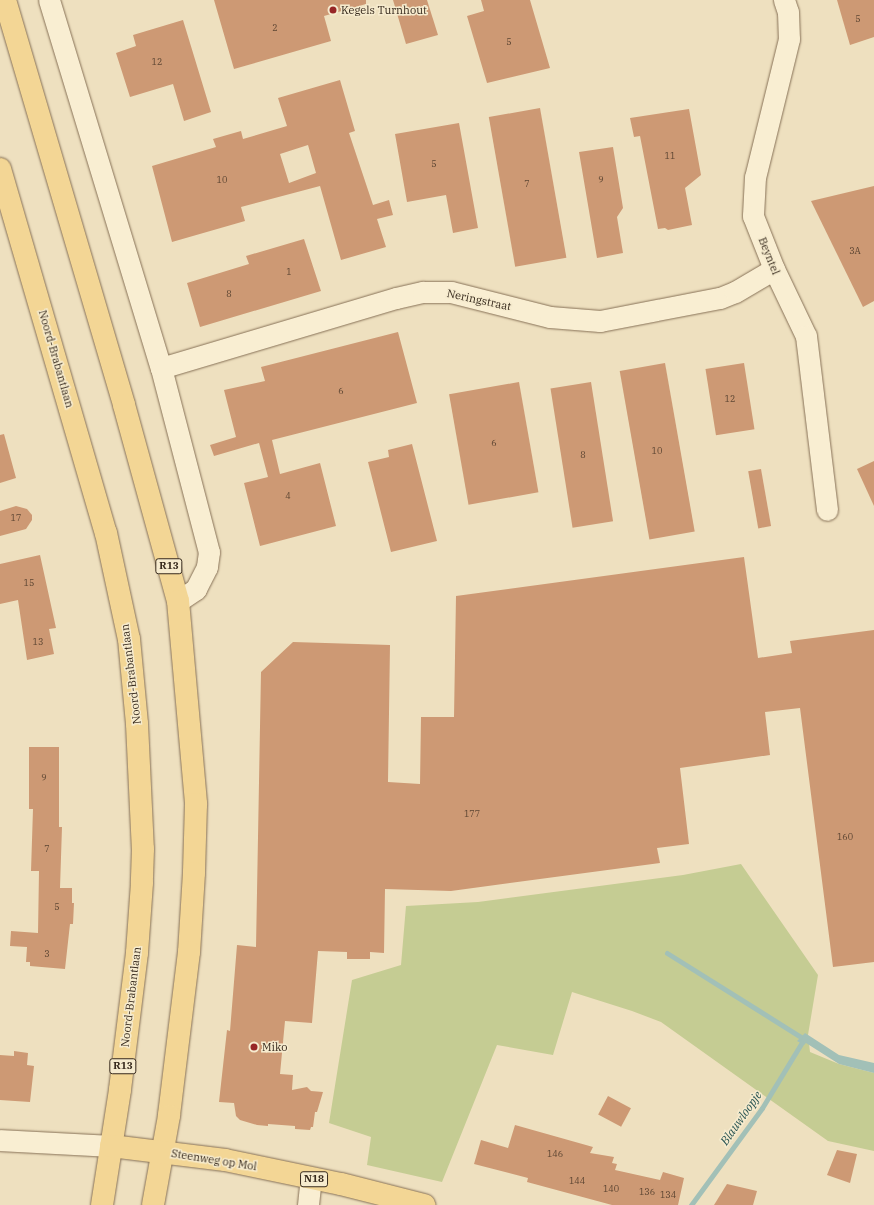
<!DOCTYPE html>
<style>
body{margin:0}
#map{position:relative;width:874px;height:1205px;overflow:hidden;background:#eee0bf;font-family:"IBM Plex Serif",serif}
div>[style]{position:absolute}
.green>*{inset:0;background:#c5cc93}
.water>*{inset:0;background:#a2c0b7}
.stream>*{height:5px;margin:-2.5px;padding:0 2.5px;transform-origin:2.5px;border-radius:2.5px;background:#a2c0b7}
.building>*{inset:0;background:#cd9974;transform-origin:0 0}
.roads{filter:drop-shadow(0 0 1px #877157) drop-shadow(0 0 1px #877157)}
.minor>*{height:21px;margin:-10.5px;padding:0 10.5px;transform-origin:10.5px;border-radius:10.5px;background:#f9eed2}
.major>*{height:22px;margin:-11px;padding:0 11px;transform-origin:11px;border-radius:11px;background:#f3d695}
.dots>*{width:11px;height:11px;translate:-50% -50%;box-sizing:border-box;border:2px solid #f6ebce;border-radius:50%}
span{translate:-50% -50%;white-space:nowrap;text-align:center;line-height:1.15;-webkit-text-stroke:3px #f6ebce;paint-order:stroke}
.number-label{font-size:9px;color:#5c4532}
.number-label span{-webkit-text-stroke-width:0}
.shield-label span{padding:1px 3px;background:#f6ebce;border:1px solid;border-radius:3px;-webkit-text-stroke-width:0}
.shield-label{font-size:10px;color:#36291c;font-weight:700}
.poi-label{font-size:11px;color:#36291c}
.left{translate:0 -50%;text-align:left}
.street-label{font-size:11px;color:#36291c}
.water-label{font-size:12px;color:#2b5654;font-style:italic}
</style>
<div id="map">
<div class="green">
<div style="clip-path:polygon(741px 864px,818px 975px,808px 1035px,810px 1052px,839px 1064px,874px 1073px,874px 1151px,828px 1141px,661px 1022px,632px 1011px,572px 992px,553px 1055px,497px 1045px,442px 1182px,367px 1165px,371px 1137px,329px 1123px,352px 980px,401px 965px,406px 906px,478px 902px,683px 875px)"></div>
</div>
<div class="water">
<div style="clip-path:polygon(805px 1033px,839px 1055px,874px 1063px,874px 1073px,839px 1064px,806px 1043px,804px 1045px,797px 1041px)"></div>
</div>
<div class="stream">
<div style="left:667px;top:953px;width:162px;rotate:32.1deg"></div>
<div style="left:691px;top:1205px;width:120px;rotate:-53.8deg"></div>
<div style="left:762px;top:1108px;width:81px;rotate:-58.7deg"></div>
<div style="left:804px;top:1039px;width:1px;rotate:45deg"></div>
</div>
<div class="building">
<div style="clip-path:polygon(214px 0,366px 0,366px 4px,324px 16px,331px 41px,234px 69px)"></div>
<div style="clip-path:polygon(393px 0,427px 0,438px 35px,406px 44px)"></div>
<div style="clip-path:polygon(481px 0,530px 0,550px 68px,487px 83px,467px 16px,484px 11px)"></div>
<div style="clip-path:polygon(837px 0,874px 0,874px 37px,850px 45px)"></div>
<div style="clip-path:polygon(183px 20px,211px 112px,184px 121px,173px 84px,130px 97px,116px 53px,136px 46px,133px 35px)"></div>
<div style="clip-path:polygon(evenodd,340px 80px,355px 131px,349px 133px,373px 205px,389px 200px,393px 215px,377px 219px,386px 247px,341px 260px,320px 186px,241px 207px,245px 221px,172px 242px,152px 166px,216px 147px,213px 139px,241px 131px,243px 139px,287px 126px,278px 98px,340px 80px,308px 145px,316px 173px,289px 183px,280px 154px,308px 145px)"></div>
<div style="left:540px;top:108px;width:152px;height:52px;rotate:80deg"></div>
<div style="clip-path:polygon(689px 109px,701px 175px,685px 188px,692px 225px,668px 230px,665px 228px,658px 229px,640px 136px,634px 137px,630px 118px)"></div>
<div style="clip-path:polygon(459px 123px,478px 228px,453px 233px,446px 195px,407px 202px,395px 134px)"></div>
<div style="clip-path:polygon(613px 147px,623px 208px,617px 217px,623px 253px,597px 258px,579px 152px)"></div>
<div style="clip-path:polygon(874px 186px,874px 301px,863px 307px,811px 201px)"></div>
<div style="clip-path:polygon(304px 239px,321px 291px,200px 327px,187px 283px,249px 264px,246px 256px)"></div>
<div style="clip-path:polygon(398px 332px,417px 403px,272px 440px,280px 474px,320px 463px,336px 526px,260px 546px,244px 483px,268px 477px,259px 443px,214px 456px,210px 445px,236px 437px,224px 390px,265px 381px,261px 367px)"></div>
<div style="left:665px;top:363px;width:171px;height:46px;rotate:80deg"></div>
<div style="left:744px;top:363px;width:67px;height:39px;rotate:81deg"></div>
<div style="left:519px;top:382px;width:112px;height:71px;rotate:80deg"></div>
<div style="left:591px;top:382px;width:141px;height:41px;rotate:81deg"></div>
<div style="clip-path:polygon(4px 434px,16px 478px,0 483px,0 435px)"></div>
<div style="clip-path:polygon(412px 444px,437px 541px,391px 552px,368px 462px,389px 457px,388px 450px)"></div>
<div style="clip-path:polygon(874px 461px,874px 506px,857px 469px)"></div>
<div style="left:761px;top:469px;width:58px;height:13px;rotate:80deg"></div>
<div style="clip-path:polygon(16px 506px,27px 509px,32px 515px,32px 520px,26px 529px,0 536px,0 511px)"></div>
<div style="clip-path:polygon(40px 555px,56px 628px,49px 629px,54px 654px,27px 660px,18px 600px,0 604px,0 564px)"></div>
<div style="clip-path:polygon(744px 557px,758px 658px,792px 653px,790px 641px,874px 630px,874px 962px,833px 967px,800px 708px,765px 712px,770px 755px,680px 768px,689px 844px,657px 848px,660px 863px,451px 891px,385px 889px,384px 953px,370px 952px,370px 959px,347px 959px,347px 952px,318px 951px,312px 1023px,285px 1021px,280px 1074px,293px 1075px,292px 1090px,307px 1087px,311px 1091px,323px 1092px,317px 1112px,315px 1112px,313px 1127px,311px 1127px,310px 1130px,295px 1129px,295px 1126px,268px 1124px,268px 1126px,257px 1125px,240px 1120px,236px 1116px,234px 1103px,219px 1102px,227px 1030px,230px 1031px,237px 945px,256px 947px,261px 672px,293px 642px,390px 645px,388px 782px,420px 784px,421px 717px,454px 717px,456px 596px)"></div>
<div style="clip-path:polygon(29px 747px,59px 747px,59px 827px,62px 827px,60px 888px,72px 888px,72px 903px,74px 903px,73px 924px,70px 924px,65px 969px,30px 966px,30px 962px,26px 962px,27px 947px,10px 946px,11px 931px,38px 933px,39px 871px,31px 871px,33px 809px,29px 809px)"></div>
<div style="clip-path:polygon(14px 1051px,28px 1053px,27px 1065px,34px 1066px,30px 1102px,0 1100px,0 1055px,14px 1056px)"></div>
<div style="left:608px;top:1096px;width:26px;height:21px;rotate:28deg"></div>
<div style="clip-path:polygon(515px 1125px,593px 1147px,590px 1153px,614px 1157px,612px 1163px,617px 1164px,615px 1170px,660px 1180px,663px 1172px,684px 1178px,678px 1205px,612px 1205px,527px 1182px,528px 1178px,474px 1164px,481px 1140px,508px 1148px)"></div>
<div style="clip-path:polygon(837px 1150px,857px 1154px,850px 1183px,827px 1175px)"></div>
<div style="clip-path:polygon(727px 1184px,757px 1191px,753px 1205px,714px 1205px)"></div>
</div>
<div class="roads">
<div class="minor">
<div style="left:49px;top:0;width:385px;rotate:73.1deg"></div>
<div style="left:161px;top:368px;width:190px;rotate:75.4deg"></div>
<div style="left:209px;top:552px;width:15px;rotate:98deg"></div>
<div style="left:207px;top:567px;width:25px;rotate:117deg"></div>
<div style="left:196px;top:589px;width:22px;rotate:146deg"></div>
<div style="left:784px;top:0;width:13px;rotate:72deg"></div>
<div style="left:788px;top:12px;width:27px;rotate:88deg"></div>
<div style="left:789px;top:39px;width:142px;rotate:103.8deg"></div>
<div style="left:755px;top:177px;width:39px;rotate:93deg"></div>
<div style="left:753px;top:216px;width:57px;rotate:68.4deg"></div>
<div style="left:774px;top:269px;width:74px;rotate:64.5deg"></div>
<div style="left:806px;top:336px;width:175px;rotate:83.1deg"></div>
<div style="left:161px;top:368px;width:245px;rotate:-16.6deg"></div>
<div style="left:396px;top:298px;width:28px;rotate:-13deg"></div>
<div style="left:423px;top:292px;width:28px"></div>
<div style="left:451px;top:292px;width:102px;rotate:14.2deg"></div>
<div style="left:550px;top:317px;width:50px;rotate:4.6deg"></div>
<div style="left:600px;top:321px;width:122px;rotate:-10.9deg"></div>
<div style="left:720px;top:298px;width:16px;rotate:-22deg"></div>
<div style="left:735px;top:292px;width:45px;rotate:-30.5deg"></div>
<div style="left:0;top:1140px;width:111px;rotate:3.1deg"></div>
<div style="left:308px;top:1205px;width:27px;rotate:-84deg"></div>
</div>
<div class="major">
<div style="left:5px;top:0;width:422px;rotate:73.6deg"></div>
<div style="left:124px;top:405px;width:203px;rotate:74.6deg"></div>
<div style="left:178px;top:601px;width:204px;rotate:84.9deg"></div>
<div style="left:196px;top:804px;width:69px;rotate:91.7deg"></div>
<div style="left:194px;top:873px;width:79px;rotate:93.6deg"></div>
<div style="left:189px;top:952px;width:165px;rotate:97deg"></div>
<div style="left:169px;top:1116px;width:90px;rotate:100.2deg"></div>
<div style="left:0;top:169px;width:379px;rotate:73.8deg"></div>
<div style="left:106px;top:533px;width:108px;rotate:77.8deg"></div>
<div style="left:129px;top:639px;width:85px;rotate:84.6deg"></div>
<div style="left:137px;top:724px;width:125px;rotate:87.3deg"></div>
<div style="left:143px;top:849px;width:34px;rotate:92deg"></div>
<div style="left:142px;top:883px;width:70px;rotate:94.1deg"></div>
<div style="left:137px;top:953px;width:138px;rotate:97.1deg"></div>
<div style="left:120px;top:1090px;width:116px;rotate:98.9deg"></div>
<div style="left:111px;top:1146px;width:115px;rotate:7deg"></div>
<div style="left:225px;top:1160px;width:118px;rotate:11.7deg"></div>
<div style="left:341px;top:1184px;width:86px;rotate:14.2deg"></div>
</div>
</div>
<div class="dots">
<div style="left:333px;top:10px;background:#972626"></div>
<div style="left:254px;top:1047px;background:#972626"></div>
</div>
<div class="number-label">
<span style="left:858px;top:19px">5</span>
<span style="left:275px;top:28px">2</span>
<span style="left:509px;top:42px">5</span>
<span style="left:157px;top:62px">12</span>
<span style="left:670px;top:156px">11</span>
<span style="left:434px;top:164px">5</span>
<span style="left:222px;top:180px">10</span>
<span style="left:601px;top:180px">9</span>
<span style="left:527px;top:184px">7</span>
<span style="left:855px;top:251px">3A</span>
<span style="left:289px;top:272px">1</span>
<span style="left:229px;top:294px">8</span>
<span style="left:341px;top:391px">6</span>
<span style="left:730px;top:399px">12</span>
<span style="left:494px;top:443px">6</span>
<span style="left:657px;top:451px">10</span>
<span style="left:583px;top:455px">8</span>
<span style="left:288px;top:496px">4</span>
<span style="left:16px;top:518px">17</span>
<span style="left:29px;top:583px">15</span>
<span style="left:38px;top:642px">13</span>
<span style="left:44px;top:778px">9</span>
<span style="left:472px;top:814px">177</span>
<span style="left:845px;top:837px">160</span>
<span style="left:47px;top:849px">7</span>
<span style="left:57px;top:907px">5</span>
<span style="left:47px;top:954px">3</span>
<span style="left:555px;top:1154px">146</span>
<span style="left:577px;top:1181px">144</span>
<span style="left:611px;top:1189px">140</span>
<span style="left:647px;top:1192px">136</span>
<span style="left:668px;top:1195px">134</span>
</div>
<div class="shield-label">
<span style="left:169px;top:566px">R13</span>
<span style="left:123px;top:1066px">R13</span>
<span style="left:314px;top:1179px">N18</span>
</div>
<div class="poi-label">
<span class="left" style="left:341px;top:10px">Kegels Turnhout</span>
<span class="left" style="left:262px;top:1047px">Miko</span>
</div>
<div class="street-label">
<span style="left:769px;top:256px;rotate:68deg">Beyntel</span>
<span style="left:479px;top:300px;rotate:12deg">Neringstraat</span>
<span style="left:56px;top:359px;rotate:74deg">Noord-Brabantlaan</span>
<span style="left:131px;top:674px;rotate:-97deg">Noord-Brabantlaan</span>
<span style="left:131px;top:997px;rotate:-83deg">Noord-Brabantlaan</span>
<span style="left:214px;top:1160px;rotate:9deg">Steenweg op Mol</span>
</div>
<div class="water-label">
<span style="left:741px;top:1118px;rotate:-55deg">Blauwloopje</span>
</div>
</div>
